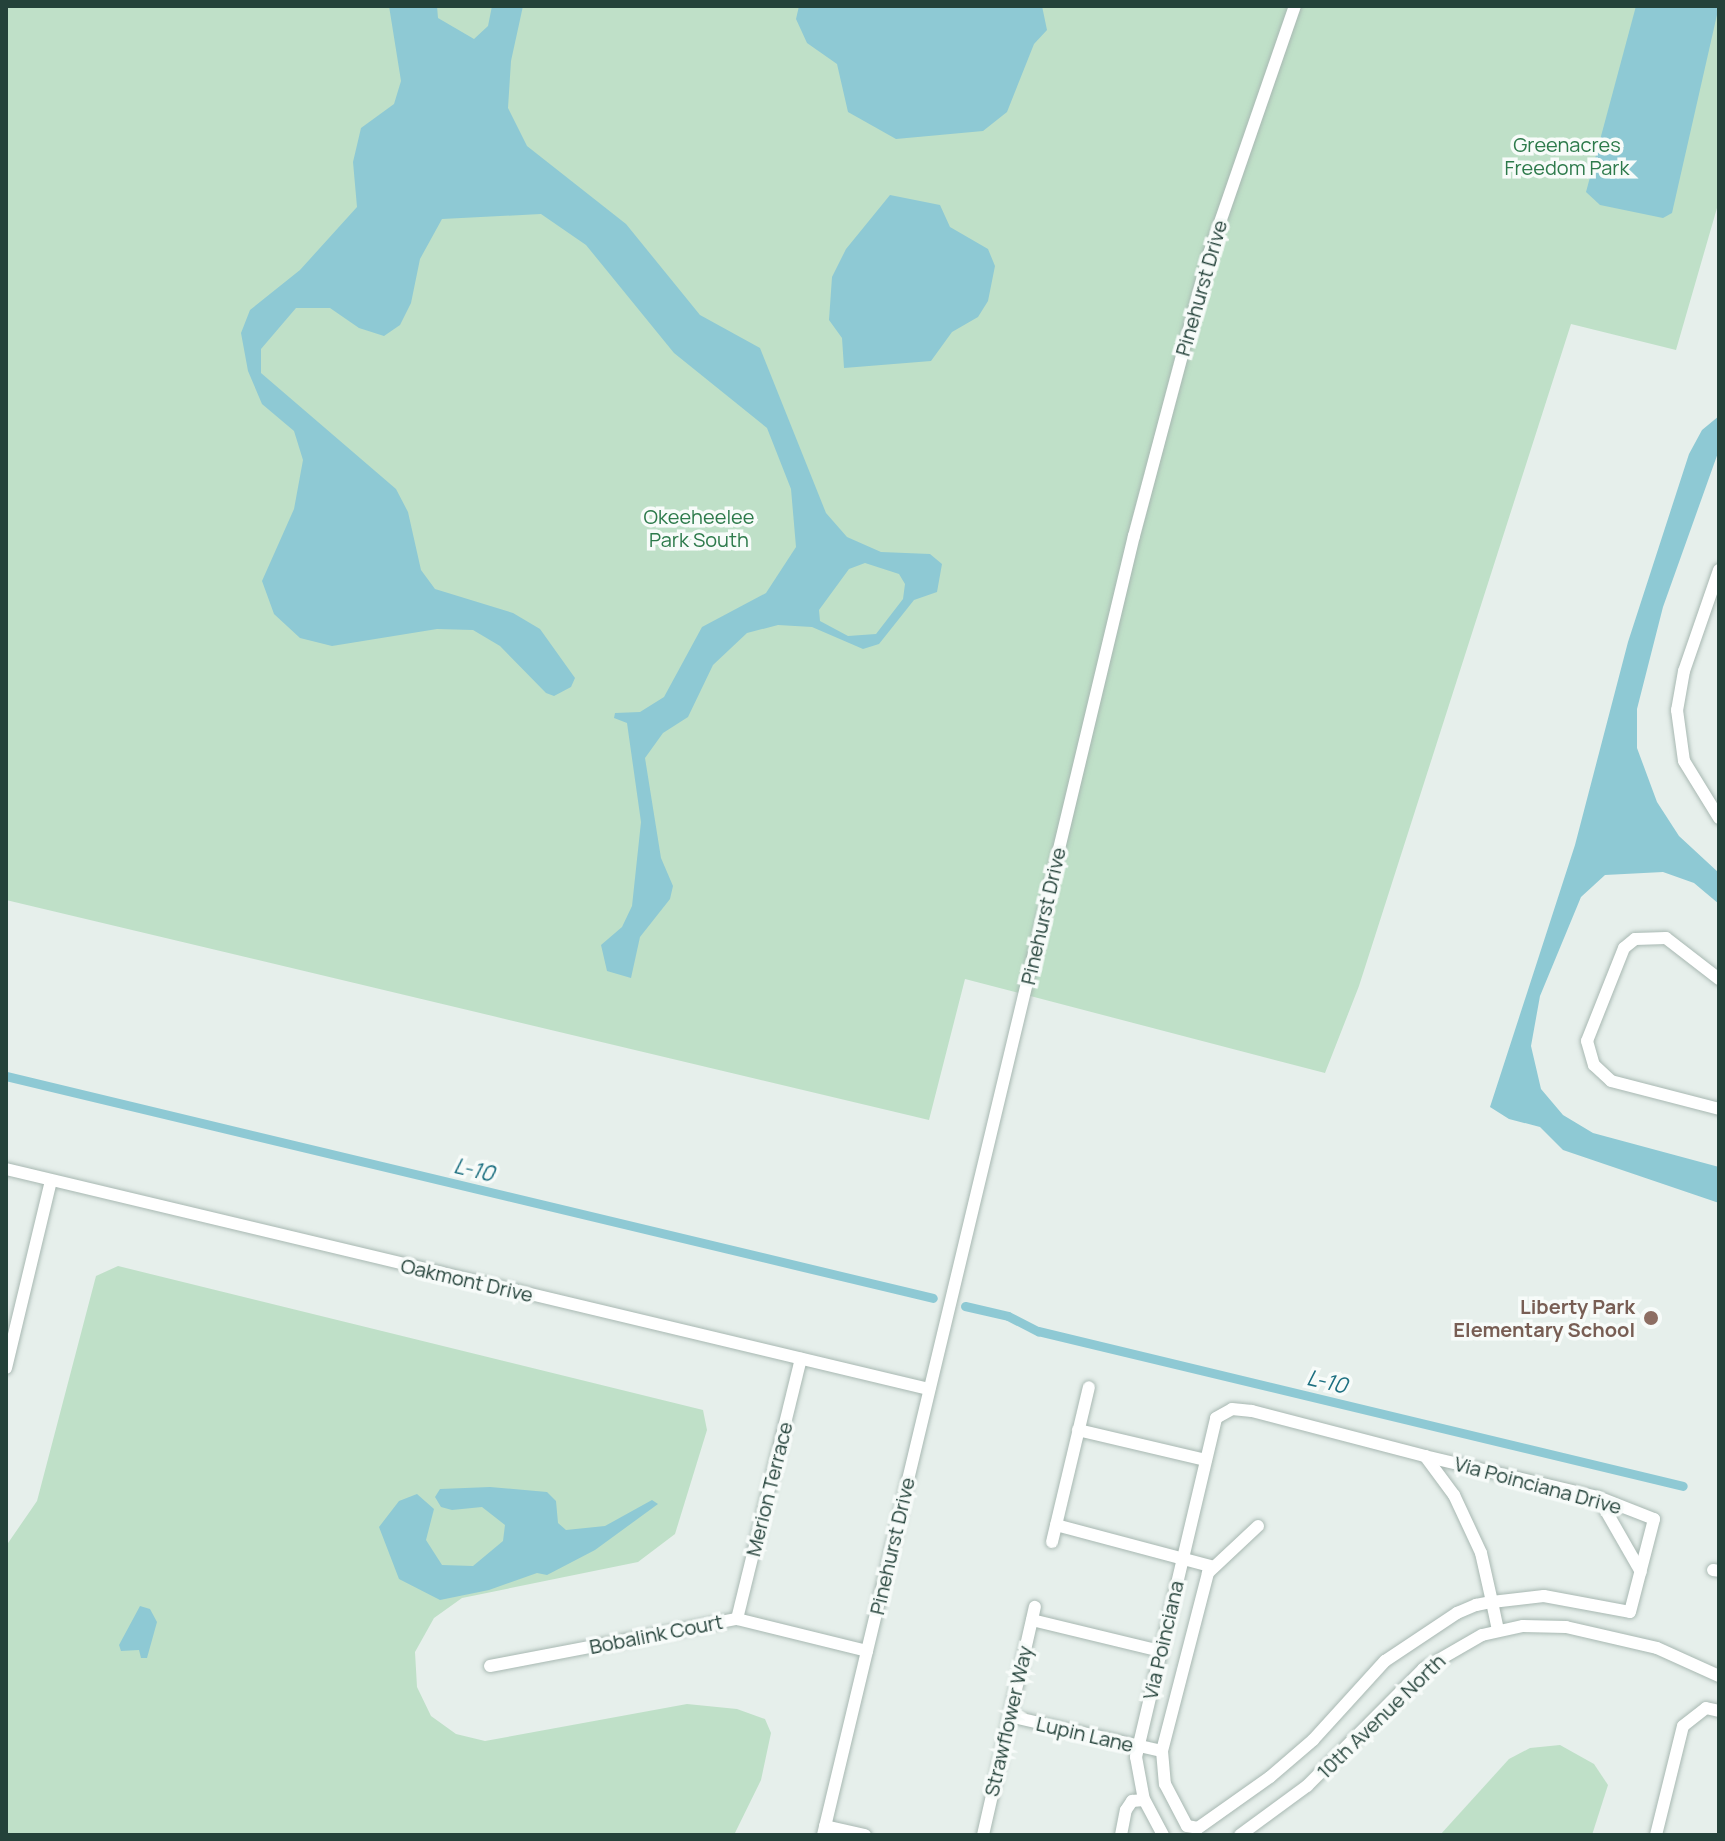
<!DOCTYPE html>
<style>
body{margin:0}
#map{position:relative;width:1725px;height:1841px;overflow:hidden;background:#e6efeb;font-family:Manrope,sans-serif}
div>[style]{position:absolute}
.green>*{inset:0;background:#bfe0c8}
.water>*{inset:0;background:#8ec9d4}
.canal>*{height:9px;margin:-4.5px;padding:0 4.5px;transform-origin:4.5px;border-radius:4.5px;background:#8ec9d4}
.roads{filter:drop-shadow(0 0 2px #a8b8b2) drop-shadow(0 0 2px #a8b8b2)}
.minor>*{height:12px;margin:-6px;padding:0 6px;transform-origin:6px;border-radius:6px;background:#fff}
.dots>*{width:22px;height:22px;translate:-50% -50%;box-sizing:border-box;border:4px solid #f7fbf9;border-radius:50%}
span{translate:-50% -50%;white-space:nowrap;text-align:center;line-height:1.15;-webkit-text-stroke:7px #f7fbf9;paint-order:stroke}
.park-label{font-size:20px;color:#2d7a4b}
.street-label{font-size:20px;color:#24423a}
.education-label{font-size:20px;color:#785e54;font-weight:700}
.right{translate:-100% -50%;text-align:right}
.water-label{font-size:22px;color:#1c6f80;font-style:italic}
.frame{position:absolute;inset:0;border:8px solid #24423a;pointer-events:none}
</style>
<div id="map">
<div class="green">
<div style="clip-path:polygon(6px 6px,1719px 6px,1719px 201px,1676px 350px,1571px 324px,1359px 986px,1325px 1073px,965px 979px,929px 1120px,6px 900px)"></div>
<div style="clip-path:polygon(118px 1266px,703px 1410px,707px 1430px,675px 1534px,638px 1562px,462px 1598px,434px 1618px,415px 1652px,417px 1687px,431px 1716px,456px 1734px,485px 1741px,687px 1704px,737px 1709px,765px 1719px,771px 1733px,761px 1780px,734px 1835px,6px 1835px,6px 1546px,37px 1501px,96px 1276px)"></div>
<div style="clip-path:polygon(1560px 1745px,1594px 1764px,1608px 1785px,1592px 1835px,1440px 1835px,1509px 1759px,1530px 1748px)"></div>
</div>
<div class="water">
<div style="clip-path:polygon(evenodd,389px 6px,437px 6px,438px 18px,474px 39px,488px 26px,492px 6px,523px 6px,511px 61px,508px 108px,527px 146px,626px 224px,700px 315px,760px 348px,826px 513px,847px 537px,881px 552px,930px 554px,942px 564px,937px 592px,914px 600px,879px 644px,863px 649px,812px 627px,778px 625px,747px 633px,713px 665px,688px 717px,663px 733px,645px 758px,661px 858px,673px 886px,670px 899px,640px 937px,631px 978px,607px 971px,601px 945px,622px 927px,632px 906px,641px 822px,627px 723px,614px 718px,615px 713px,640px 712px,664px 697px,702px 627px,766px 593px,796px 547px,791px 489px,767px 428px,674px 353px,586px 245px,541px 214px,442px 219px,420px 259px,411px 303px,400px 325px,384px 336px,359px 328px,330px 308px,296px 308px,261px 349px,261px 373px,396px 489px,408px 512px,421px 570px,435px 589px,513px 613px,540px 629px,575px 678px,571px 687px,554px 696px,546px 693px,500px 646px,473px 630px,437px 629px,332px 646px,300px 638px,274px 614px,262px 581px,294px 509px,303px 460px,294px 431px,262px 404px,248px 371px,241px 333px,250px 310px,300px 270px,357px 207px,353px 162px,361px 128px,394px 104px,401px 81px,389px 6px,865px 563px,899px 574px,905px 584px,903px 599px,876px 634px,848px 636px,820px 621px,819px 610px,849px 569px,865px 563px)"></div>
<div style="clip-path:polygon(799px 6px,1042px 6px,1047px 30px,1034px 44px,1007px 112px,983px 131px,896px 139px,848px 112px,837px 64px,807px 43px,796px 19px)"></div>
<div style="clip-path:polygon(1636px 6px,1719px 6px,1672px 213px,1663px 218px,1600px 205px,1586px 192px)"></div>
<div style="clip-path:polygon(890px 195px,940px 205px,950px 227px,988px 249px,995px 266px,988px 301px,978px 317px,952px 332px,931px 361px,844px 368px,842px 338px,829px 320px,832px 277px,846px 249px)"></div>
<div style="clip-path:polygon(1719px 416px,1719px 450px,1663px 607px,1637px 709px,1637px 748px,1657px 802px,1679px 836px,1719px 873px,1719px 904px,1694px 883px,1663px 872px,1605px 875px,1581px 897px,1540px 996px,1531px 1046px,1541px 1089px,1563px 1115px,1593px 1133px,1719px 1167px,1719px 1203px,1563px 1150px,1540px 1127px,1509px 1119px,1490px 1107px,1575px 845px,1628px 642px,1689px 454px,1702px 430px)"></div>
<div style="clip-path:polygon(490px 1487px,547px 1492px,556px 1501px,558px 1523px,566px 1530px,605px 1526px,652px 1500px,658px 1504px,595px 1550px,547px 1575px,537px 1573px,489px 1590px,440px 1600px,399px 1579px,379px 1527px,399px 1501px,417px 1494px,434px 1509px,426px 1540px,442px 1565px,473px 1566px,503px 1541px,505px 1525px,482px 1507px,452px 1510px,441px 1507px,435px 1497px,440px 1489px)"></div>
<div style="clip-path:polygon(140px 1606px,150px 1609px,157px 1622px,147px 1658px,141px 1658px,139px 1650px,121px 1651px,119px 1645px)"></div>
</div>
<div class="canal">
<div style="left:6px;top:1076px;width:953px;rotate:13.47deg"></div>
<div style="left:965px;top:1306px;width:44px;rotate:13.1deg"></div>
<div style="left:1008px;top:1316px;width:34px;rotate:27deg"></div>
<div style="left:1038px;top:1331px;width:663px;rotate:13.51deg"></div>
</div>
<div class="roads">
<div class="minor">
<div style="left:1719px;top:570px;width:107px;rotate:109.1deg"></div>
<div style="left:1684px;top:671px;width:40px;rotate:100deg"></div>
<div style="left:1677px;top:710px;width:51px;rotate:82.2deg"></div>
<div style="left:1684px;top:761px;width:67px;rotate:58.4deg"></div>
<div style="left:1719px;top:979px;width:67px;rotate:-142.3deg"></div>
<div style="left:1666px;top:938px;width:31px;rotate:178deg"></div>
<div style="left:1635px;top:939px;width:14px;rotate:141deg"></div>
<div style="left:1624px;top:948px;width:100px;rotate:111.7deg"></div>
<div style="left:1587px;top:1041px;width:25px;rotate:74deg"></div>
<div style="left:1594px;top:1065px;width:23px;rotate:43deg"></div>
<div style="left:1611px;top:1081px;width:112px;rotate:14.5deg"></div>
<div style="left:6px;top:1169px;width:949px;rotate:13.41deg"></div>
<div style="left:6px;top:1368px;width:192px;rotate:-76.5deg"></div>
<div style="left:1078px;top:1430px;width:131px;rotate:13.2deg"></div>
<div style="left:1598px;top:1497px;width:86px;rotate:60.2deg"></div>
<div style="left:1056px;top:1525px;width:163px;rotate:14.9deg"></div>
<div style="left:1258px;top:1526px;width:69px;rotate:136.8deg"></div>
<div style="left:1208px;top:1573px;width:184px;rotate:104.5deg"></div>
<div style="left:1162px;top:1751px;width:33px;rotate:85deg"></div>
<div style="left:1165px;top:1784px;width:47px;rotate:62.4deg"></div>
<div style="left:1187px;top:1826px;width:11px;rotate:10deg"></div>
<div style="left:1198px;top:1828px;width:88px;rotate:-35.3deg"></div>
<div style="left:1270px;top:1777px;width:57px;rotate:-40.7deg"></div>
<div style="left:1313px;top:1740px;width:107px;rotate:-47.7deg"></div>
<div style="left:1385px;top:1661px;width:87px;rotate:-33.7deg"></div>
<div style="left:1457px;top:1613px;width:21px;rotate:-23deg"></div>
<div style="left:1476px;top:1605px;width:16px;rotate:-11deg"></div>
<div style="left:1492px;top:1602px;width:52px;rotate:-6.6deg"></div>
<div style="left:1544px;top:1596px;width:87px;rotate:10.5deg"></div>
<div style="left:1630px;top:1612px;width:96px;rotate:-75.5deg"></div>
<div style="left:1654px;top:1519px;width:60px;rotate:-158.6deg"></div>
<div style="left:1598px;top:1497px;width:178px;rotate:-166.7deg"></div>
<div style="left:1425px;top:1456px;width:49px;rotate:53.4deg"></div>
<div style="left:1454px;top:1495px;width:64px;rotate:65deg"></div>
<div style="left:1481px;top:1553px;width:50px;rotate:77.3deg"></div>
<div style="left:1492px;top:1602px;width:29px;rotate:78deg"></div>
<div style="left:1052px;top:1542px;width:159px;rotate:-76.6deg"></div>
<div style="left:1713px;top:1570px;width:6px;rotate:9deg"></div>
<div style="left:737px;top:1619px;width:268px;rotate:-76.2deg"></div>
<div style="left:1032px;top:1620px;width:132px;rotate:13.6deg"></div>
<div style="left:490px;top:1666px;width:251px;rotate:-10.8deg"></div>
<div style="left:737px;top:1619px;width:134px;rotate:13.8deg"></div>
<div style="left:1009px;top:1716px;width:157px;rotate:12.9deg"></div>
<div style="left:825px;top:1826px;width:41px;rotate:12.7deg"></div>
<div style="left:823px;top:1835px;width:1336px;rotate:-76.54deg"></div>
<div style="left:1134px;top:536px;width:292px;rotate:-75.1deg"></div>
<div style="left:1209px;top:254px;width:262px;rotate:-70.9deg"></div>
<div style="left:983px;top:1835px;width:234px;rotate:-77.2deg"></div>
<div style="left:1121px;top:1835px;width:25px;rotate:-79deg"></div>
<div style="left:1126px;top:1810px;width:11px;rotate:-56deg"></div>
<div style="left:1132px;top:1801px;width:12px;rotate:-5deg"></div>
<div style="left:1163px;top:1835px;width:40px;rotate:-118deg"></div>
<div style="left:1144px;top:1800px;width:44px;rotate:-100.5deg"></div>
<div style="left:1136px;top:1757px;width:348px;rotate:-76.7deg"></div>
<div style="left:1216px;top:1418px;width:18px;rotate:-29deg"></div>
<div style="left:1232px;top:1409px;width:20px;rotate:6deg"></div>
<div style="left:1252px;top:1411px;width:179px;rotate:14.6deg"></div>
<div style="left:1240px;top:1835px;width:83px;rotate:-36.2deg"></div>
<div style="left:1307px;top:1786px;width:165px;rotate:-45.2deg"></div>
<div style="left:1423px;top:1669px;width:68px;rotate:-30deg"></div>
<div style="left:1482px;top:1635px;width:42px;rotate:-12.4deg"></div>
<div style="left:1523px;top:1626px;width:43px;rotate:1.3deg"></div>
<div style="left:1566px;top:1627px;width:93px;rotate:13deg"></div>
<div style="left:1657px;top:1648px;width:68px;rotate:24.3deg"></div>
<div style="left:1656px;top:1835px;width:112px;rotate:-76.1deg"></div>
<div style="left:1683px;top:1726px;width:29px;rotate:-38deg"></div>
<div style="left:1706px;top:1708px;width:13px;rotate:13deg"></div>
</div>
</div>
<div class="dots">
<div style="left:1651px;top:1318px;background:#8d6e63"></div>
</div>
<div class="park-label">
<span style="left:1567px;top:156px">Greenacres<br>Freedom Park</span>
<span style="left:699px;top:528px">Okeeheelee<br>Park South</span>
</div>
<div class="street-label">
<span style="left:1201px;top:288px;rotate:-74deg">Pinehurst Drive</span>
<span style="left:1043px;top:916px;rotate:-77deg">Pinehurst Drive</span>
<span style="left:467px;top:1280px;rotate:13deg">Oakmont Drive</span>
<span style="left:1538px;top:1485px;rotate:15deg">Via Poinciana Drive</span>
<span style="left:769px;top:1489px;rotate:-76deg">Merion Terrace</span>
<span style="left:892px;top:1546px;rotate:-77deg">Pinehurst Drive</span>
<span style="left:656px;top:1634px;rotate:-11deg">Bobalink Court</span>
<span style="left:1163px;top:1640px;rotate:-77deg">Via Poinciana</span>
<span style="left:1381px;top:1716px;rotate:-44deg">10th Avenue North</span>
<span style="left:1008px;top:1721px;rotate:-77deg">Strawflower Way</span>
<span style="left:1085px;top:1734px;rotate:13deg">Lupin Lane</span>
</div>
<div class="education-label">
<span class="right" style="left:1635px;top:1318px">Liberty Park<br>Elementary School</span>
</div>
<div class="water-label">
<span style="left:474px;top:1170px;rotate:13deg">L-10</span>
<span style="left:1327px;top:1382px;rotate:13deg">L-10</span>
</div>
<div class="frame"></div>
</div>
